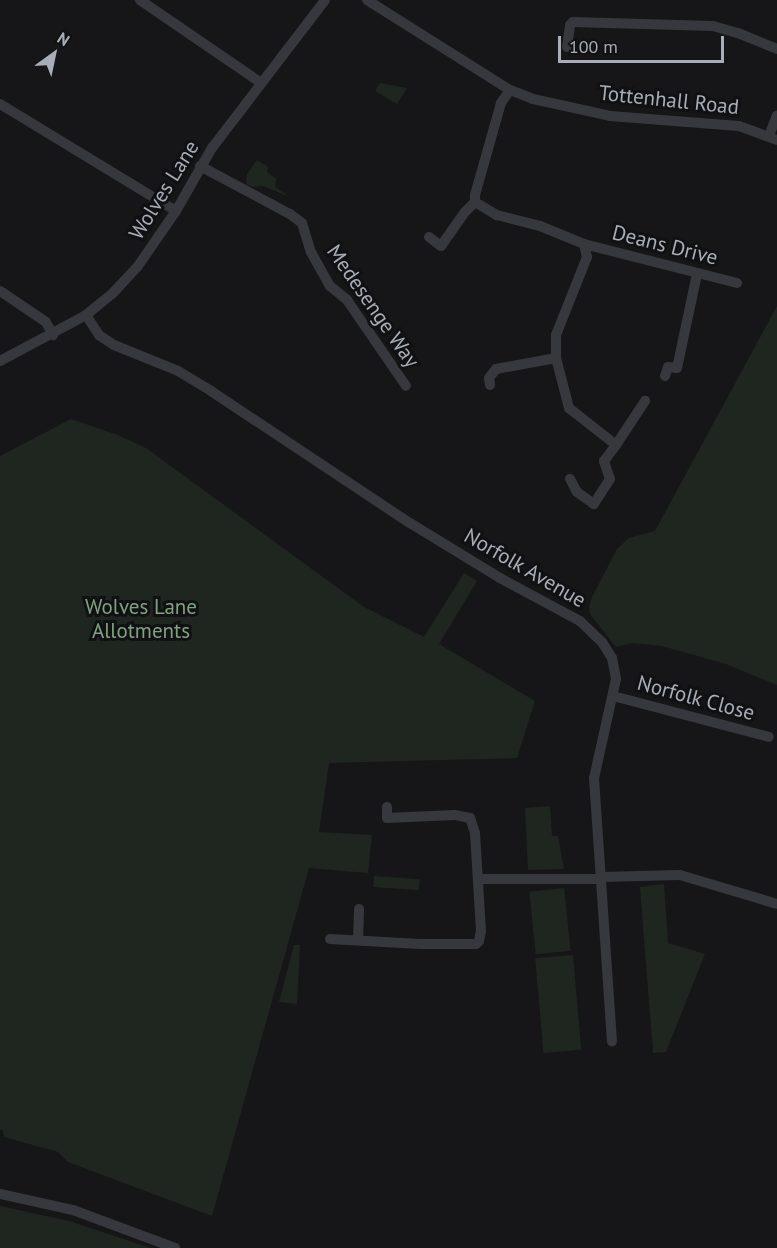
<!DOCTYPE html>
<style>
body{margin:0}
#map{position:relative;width:777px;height:1248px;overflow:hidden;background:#161618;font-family:"PT Sans",sans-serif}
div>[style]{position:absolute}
.green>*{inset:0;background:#1e261f;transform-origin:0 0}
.minor>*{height:10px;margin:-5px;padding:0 5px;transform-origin:5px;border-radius:5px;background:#37383d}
span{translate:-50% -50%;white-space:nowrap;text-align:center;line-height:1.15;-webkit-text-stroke:6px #111113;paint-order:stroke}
.street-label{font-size:21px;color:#a8adb8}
.park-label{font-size:21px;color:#7fa381}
.north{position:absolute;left:24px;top:24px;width:60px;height:60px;-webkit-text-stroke:4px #111113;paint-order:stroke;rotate:33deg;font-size:16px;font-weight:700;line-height:24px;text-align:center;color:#a8adb8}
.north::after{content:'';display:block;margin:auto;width:21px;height:27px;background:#a8adb8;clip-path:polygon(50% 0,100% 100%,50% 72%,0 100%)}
.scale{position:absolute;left:558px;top:36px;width:166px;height:27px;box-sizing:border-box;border:3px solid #a8adb8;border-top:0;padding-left:8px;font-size:18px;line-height:21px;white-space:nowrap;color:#a8adb8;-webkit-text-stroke:4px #111113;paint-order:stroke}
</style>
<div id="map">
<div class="green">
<div style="clip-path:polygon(380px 83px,407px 88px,397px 104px,375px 91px)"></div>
<div style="clip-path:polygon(257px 160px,268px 167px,267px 172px,276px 179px,275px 187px,290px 197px,263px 186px,253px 187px,246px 184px,247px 174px)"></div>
<div style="clip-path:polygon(777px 306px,777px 685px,726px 664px,662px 646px,632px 643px,616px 647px,590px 614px,589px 607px,592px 597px,617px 549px,629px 538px,655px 531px)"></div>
<div style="clip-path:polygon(71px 419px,118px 435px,146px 448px,364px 607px,424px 637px,464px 573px,477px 581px,439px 644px,535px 701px,517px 758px,329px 763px,319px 832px,372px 835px,368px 873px,309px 868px,212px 1216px,68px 1162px,58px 1152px,4px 1137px,3px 1130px,0 1130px,0 456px)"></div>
<div style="clip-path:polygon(550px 806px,552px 836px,558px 836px,564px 869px,528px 870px,525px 808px)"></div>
<div style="left:374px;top:876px;width:46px;height:11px;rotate:4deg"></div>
<div style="clip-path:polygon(664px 884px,668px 943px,705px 954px,666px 1052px,653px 1053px,640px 887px)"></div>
<div style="left:564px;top:888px;width:63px;height:35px;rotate:84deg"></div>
<div style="clip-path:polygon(294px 945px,300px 945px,297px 1004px,279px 1002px)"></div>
<div style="left:573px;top:955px;width:95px;height:38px;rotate:85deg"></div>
<div style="clip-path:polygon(0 1206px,69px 1221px,151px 1248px,0 1248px)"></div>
</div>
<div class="minor">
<div style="left:140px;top:0;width:147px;rotate:34.4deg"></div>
<div style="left:367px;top:0;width:169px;rotate:32.2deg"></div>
<div style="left:510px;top:90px;width:25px;rotate:21deg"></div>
<div style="left:533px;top:99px;width:79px;rotate:12.4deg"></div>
<div style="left:610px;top:116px;width:129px;rotate:4.4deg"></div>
<div style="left:739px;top:126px;width:40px;rotate:20.2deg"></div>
<div style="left:567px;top:47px;width:22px;rotate:-82deg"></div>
<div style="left:570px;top:25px;width:4px;rotate:-45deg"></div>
<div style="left:573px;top:22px;width:140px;rotate:1.6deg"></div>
<div style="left:713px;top:26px;width:26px;rotate:16deg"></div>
<div style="left:738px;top:33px;width:42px;rotate:22.3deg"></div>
<div style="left:510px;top:90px;width:16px;rotate:125deg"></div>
<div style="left:501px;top:103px;width:96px;rotate:105.8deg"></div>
<div style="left:475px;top:195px;width:7px;rotate:90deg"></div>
<div style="left:475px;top:202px;width:26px;rotate:31deg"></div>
<div style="left:497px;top:215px;width:44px;rotate:14.3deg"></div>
<div style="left:540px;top:226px;width:48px;rotate:22.2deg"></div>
<div style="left:584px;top:244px;width:13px;rotate:77deg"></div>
<div style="left:587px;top:257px;width:84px;rotate:111.7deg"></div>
<div style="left:556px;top:335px;width:23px;rotate:90deg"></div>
<div style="left:556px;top:358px;width:52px;rotate:75.4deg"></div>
<div style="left:569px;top:408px;width:60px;rotate:38.2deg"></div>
<div style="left:616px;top:445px;width:20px;rotate:127deg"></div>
<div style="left:604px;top:461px;width:19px;rotate:72deg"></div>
<div style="left:610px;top:479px;width:30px;rotate:123deg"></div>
<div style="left:594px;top:504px;width:21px;rotate:-145deg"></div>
<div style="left:577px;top:492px;width:15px;rotate:-118deg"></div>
<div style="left:0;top:104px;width:206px;rotate:31.3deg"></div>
<div style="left:769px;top:136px;width:22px;rotate:-69deg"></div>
<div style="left:200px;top:166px;width:102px;rotate:28.1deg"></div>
<div style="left:290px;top:214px;width:15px;rotate:37deg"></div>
<div style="left:302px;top:223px;width:30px;rotate:73deg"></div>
<div style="left:311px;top:252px;width:39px;rotate:61deg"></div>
<div style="left:330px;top:286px;width:22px;rotate:39deg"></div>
<div style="left:347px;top:300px;width:104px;rotate:55.5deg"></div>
<div style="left:429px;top:237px;width:15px;rotate:37deg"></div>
<div style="left:441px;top:246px;width:42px;rotate:-54.8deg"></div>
<div style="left:465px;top:212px;width:14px;rotate:-45deg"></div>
<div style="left:584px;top:244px;width:158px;rotate:14.3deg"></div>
<div style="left:0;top:291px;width:55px;rotate:34deg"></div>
<div style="left:46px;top:322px;width:15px;rotate:62deg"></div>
<div style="left:86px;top:315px;width:24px;rotate:57deg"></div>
<div style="left:99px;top:335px;width:18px;rotate:34deg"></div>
<div style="left:114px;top:345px;width:69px;rotate:22.1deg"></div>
<div style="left:178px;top:371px;width:39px;rotate:31deg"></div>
<div style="left:211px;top:391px;width:239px;rotate:33.6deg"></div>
<div style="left:410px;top:523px;width:105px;rotate:31.4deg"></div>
<div style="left:500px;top:578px;width:91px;rotate:28.3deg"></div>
<div style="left:580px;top:621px;width:30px;rotate:44deg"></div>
<div style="left:602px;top:642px;width:19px;rotate:58deg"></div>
<div style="left:612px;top:658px;width:21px;rotate:79deg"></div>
<div style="left:616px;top:679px;width:101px;rotate:102.5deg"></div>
<div style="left:594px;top:778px;width:264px;rotate:86.1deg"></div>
<div style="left:0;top:361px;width:98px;rotate:-28.1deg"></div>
<div style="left:86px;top:315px;width:33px;rotate:-39deg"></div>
<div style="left:112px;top:294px;width:38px;rotate:-47deg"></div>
<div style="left:138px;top:266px;width:67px;rotate:-55.4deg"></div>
<div style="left:176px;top:211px;width:73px;rotate:-60.3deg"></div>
<div style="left:212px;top:148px;width:186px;rotate:-52.6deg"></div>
<div style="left:665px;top:376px;width:9px;rotate:-72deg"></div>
<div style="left:668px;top:367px;width:9px;rotate:6deg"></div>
<div style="left:677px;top:368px;width:96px;rotate:-78deg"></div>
<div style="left:490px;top:385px;width:7px;rotate:-98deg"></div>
<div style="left:489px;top:378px;width:11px;rotate:-52deg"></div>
<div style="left:496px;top:369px;width:61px;rotate:-10.4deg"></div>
<div style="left:616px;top:445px;width:53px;rotate:-56.6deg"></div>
<div style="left:613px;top:696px;width:161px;rotate:14.7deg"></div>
<div style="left:600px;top:877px;width:80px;rotate:-1.4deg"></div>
<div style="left:680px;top:875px;width:101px;rotate:16.6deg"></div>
<div style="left:479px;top:879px;width:121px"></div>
<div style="left:330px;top:939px;width:90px;rotate:3.2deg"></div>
<div style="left:420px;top:944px;width:56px"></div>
<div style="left:476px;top:944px;width:4px;rotate:-45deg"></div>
<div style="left:479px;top:941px;width:10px;rotate:-79deg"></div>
<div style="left:481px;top:931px;width:98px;rotate:-93.5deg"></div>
<div style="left:475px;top:833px;width:16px;rotate:-108deg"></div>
<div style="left:470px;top:818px;width:16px;rotate:-169deg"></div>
<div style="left:454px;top:815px;width:67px;rotate:177.4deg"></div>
<div style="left:387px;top:818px;width:11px;rotate:-90deg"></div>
<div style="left:358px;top:940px;width:31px;rotate:-88deg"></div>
<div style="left:0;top:1194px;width:75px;rotate:12.4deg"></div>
<div style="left:73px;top:1210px;width:109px;rotate:20.4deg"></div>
</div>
<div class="street-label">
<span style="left:669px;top:100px;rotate:6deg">Tottenhall Road</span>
<span style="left:164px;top:190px;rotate:-58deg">Wolves Lane</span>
<span style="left:665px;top:245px;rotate:14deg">Deans Drive</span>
<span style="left:373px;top:306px;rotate:55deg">Medesenge Way</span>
<span style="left:525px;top:568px;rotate:30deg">Norfolk Avenue</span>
<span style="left:696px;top:698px;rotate:15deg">Norfolk Close</span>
</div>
<div class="park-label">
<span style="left:141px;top:619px">Wolves Lane<br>Allotments</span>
</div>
<div class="north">N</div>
<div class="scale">100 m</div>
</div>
